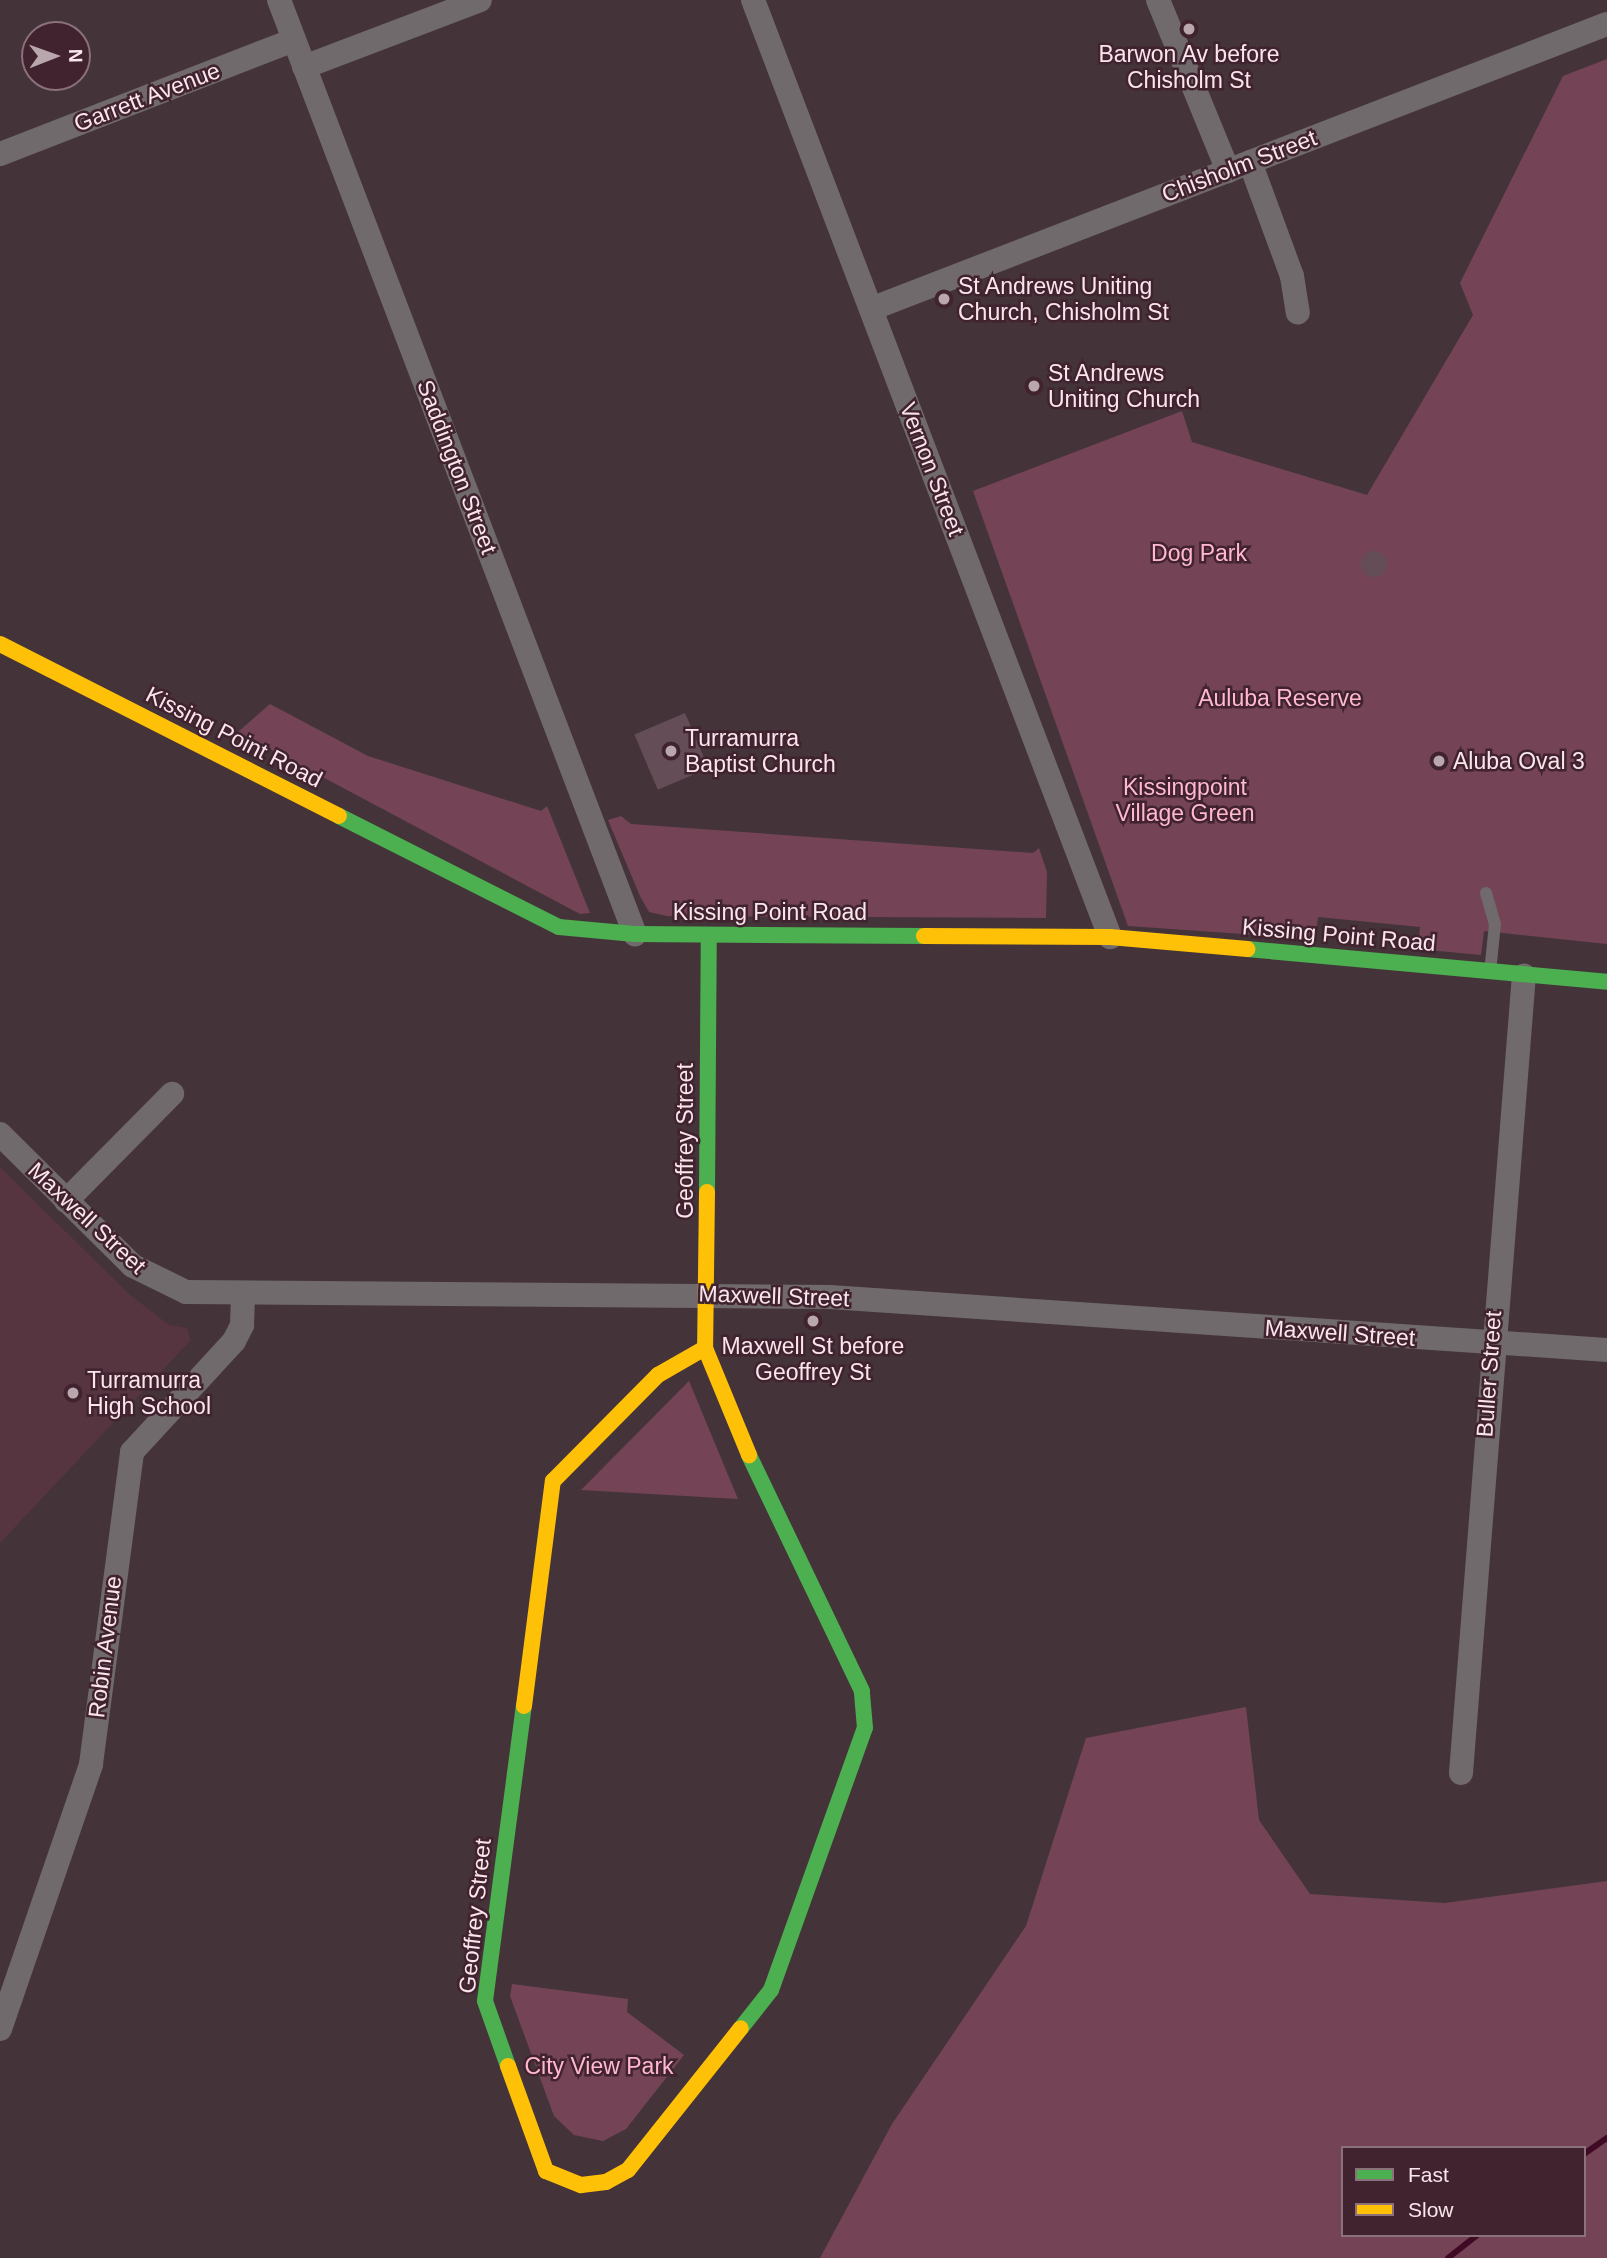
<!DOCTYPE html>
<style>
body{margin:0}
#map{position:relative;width:1607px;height:2258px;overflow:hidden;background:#44343a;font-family:Helvetica,sans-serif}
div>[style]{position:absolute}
.built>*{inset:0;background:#563440}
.green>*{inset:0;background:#744456}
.stream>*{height:6px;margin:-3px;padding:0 3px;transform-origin:3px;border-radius:3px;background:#400924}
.building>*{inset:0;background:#644d57;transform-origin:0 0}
.round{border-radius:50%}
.lane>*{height:12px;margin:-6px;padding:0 6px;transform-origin:6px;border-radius:6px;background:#706a6c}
.street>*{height:24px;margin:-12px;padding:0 12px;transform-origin:12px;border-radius:12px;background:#706a6c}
.fast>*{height:16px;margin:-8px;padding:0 8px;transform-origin:8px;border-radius:8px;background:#4caf50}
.slow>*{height:16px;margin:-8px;padding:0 8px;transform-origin:8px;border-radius:8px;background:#ffc107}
.dots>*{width:19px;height:19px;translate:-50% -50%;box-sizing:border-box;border:4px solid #40232e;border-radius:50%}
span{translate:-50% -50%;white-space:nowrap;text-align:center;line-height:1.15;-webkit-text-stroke:5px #40232e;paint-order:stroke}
.poi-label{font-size:23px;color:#fae5ec}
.left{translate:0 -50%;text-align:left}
.street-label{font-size:23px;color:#fae5ec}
.park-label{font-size:23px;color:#ffb8d0}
.legend{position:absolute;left:1341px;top:2146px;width:245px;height:91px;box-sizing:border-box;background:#40232e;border:2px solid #8a717a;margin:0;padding:9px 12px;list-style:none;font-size:21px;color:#fae5ec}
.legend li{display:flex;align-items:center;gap:14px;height:35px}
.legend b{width:35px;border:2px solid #8a717a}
.north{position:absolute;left:21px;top:21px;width:70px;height:70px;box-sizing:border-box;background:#40232e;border:2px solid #8a717a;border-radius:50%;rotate:89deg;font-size:19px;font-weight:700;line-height:28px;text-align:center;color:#fae5ec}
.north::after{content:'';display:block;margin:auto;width:24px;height:32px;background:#baa7ae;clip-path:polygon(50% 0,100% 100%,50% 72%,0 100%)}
</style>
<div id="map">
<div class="built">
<div style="clip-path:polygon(0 1167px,129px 1294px,169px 1325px,187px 1328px,191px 1340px,0 1543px)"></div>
</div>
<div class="green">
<div style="clip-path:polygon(1607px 59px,1607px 944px,1484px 931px,1481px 955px,1418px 949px,1420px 927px,1318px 917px,1315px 939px,1128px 926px,973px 491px,1182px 411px,1192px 442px,1367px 495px,1473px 315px,1460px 283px,1563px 76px)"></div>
<div style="clip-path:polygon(270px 704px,368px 756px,541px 811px,547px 806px,590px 913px,580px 914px,238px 732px)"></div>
<div style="clip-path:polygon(621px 816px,631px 824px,1033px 853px,1039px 848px,1047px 872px,1046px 918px,667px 916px,649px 912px,640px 896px,608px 820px)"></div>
<div style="clip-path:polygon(689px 1381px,738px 1499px,581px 1490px)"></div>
<div style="clip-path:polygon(evenodd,1246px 1707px,1259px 1820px,1310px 1894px,1445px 1903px,1607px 1881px,1607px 2258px,820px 2258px,892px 2124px,1026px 1926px,1086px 1738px,1246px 1707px,1343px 2148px,1584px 2148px,1584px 2235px,1343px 2235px,1343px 2148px)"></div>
<div style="clip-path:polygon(512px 1984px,628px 1999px,627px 2012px,684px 2055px,626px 2129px,603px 2141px,574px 2135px,554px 2116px,510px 1996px)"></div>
</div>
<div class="stream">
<div style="left:1584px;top:2154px;width:28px;rotate:-35deg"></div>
<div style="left:1448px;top:2258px;width:37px;rotate:-38deg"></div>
</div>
<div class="building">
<div class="round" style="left:1361px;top:551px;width:26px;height:26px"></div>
<div style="left:685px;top:713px;width:60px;height:55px;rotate:67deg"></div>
</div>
<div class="lane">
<div style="left:1486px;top:893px;width:32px;rotate:74deg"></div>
<div style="left:1495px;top:924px;width:48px;rotate:95.9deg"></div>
</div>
<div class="street">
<div style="left:279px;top:0;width:1000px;rotate:69.14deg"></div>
<div style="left:753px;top:0;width:1003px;rotate:69.14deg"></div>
<div style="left:1158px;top:0;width:185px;rotate:67.7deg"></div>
<div style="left:304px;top:67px;width:188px;rotate:-20.8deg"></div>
<div style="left:0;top:154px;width:315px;rotate:-21.2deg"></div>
<div style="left:1250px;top:162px;width:121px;rotate:69.8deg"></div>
<div style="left:1292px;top:276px;width:37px;rotate:81deg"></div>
<div style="left:871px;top:309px;width:789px;rotate:-21.17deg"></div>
<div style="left:0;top:1134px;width:187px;rotate:44.8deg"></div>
<div style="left:133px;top:1266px;width:59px;rotate:26.1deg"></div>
<div style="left:186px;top:1292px;width:644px;rotate:0.44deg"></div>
<div style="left:830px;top:1297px;width:779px;rotate:3.9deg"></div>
<div style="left:66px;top:1201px;width:151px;rotate:-45.3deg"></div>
<div style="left:1461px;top:1773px;width:800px;rotate:-85.49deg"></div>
<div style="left:0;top:2029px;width:280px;rotate:-71deg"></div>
<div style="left:91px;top:1764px;width:315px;rotate:-82.5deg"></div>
<div style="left:132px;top:1452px;width:151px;rotate:-47.4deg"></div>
<div style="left:234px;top:1341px;width:18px;rotate:-63deg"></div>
<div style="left:242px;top:1325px;width:32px;rotate:-88deg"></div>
</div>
<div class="fast">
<div style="left:339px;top:816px;width:246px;rotate:26.8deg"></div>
<div style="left:559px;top:927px;width:76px;rotate:5.3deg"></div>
<div style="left:635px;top:934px;width:289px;rotate:0.4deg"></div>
<div style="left:1247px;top:949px;width:362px;rotate:5.2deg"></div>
<div style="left:707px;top:1192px;width:257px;rotate:-89.6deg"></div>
<div style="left:741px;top:2028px;width:48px;rotate:-51.7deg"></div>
<div style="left:771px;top:1990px;width:278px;rotate:-70.3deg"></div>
<div style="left:865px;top:1728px;width:37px;rotate:-95deg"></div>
<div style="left:862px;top:1691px;width:262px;rotate:-115.6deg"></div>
<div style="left:508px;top:2066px;width:69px;rotate:-109.5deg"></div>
<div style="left:485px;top:2001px;width:298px;rotate:-82.5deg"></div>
</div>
<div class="slow">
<div style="left:0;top:644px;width:380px;rotate:26.9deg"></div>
<div style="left:924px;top:936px;width:186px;rotate:0.3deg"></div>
<div style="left:1110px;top:937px;width:138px;rotate:5deg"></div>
<div style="left:707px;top:1192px;width:156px;rotate:90.7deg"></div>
<div style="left:705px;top:1348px;width:116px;rotate:67.6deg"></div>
<div style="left:524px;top:1706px;width:227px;rotate:-82.7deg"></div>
<div style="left:553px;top:1481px;width:149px;rotate:-45.3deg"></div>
<div style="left:658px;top:1375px;width:54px;rotate:-29.9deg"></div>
<div style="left:508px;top:2066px;width:112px;rotate:70.1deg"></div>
<div style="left:546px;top:2171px;width:38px;rotate:22deg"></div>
<div style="left:581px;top:2185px;width:25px;rotate:-7deg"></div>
<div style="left:606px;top:2182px;width:25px;rotate:-29deg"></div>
<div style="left:628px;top:2170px;width:181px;rotate:-51.5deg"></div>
</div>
<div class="dots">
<div style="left:1189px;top:29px;background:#baa7ae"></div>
<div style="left:944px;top:299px;background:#baa7ae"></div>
<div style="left:1034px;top:386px;background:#baa7ae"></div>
<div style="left:671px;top:751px;background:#baa7ae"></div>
<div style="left:1439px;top:761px;background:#baa7ae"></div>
<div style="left:813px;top:1321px;background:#baa7ae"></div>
<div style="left:73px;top:1393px;background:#baa7ae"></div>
</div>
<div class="poi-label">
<span style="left:1189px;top:67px">Barwon Av before<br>Chisholm St</span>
<span class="left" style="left:958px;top:299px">St Andrews Uniting<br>Church, Chisholm St</span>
<span class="left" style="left:1048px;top:386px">St Andrews<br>Uniting Church</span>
<span class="left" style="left:685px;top:751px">Turramurra<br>Baptist Church</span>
<span class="left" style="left:1453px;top:761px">Aluba Oval 3</span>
<span style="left:813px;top:1359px">Maxwell St before<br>Geoffrey St</span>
<span class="left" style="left:87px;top:1393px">Turramurra<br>High School</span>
</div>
<div class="street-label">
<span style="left:147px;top:97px;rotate:-21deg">Garrett Avenue</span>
<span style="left:1239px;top:166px;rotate:-21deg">Chisholm Street</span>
<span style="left:457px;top:467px;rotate:69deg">Saddington Street</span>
<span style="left:932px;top:469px;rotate:69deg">Vernon Street</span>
<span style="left:234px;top:737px;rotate:27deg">Kissing Point Road</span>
<span style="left:770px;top:912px">Kissing Point Road</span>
<span style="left:1339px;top:935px;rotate:5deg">Kissing Point Road</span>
<span style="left:685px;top:1141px;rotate:-90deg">Geoffrey Street</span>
<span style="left:87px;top:1218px;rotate:43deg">Maxwell Street</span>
<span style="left:774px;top:1296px;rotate:2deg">Maxwell Street</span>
<span style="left:1340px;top:1333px;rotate:4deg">Maxwell Street</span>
<span style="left:1489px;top:1374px;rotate:-86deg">Buller Street</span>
<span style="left:105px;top:1647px;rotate:-83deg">Robin Avenue</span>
<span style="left:475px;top:1916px;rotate:-84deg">Geoffrey Street</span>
</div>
<div class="park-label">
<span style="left:1199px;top:553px">Dog Park</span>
<span style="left:1280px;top:698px">Auluba Reserve</span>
<span style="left:1185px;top:800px">Kissingpoint<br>Village Green</span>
<span style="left:599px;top:2066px">City View Park</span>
</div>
<ul class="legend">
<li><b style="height:9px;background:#4caf50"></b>Fast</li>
<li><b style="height:9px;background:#ffc107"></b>Slow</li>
</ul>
<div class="north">N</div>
</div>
